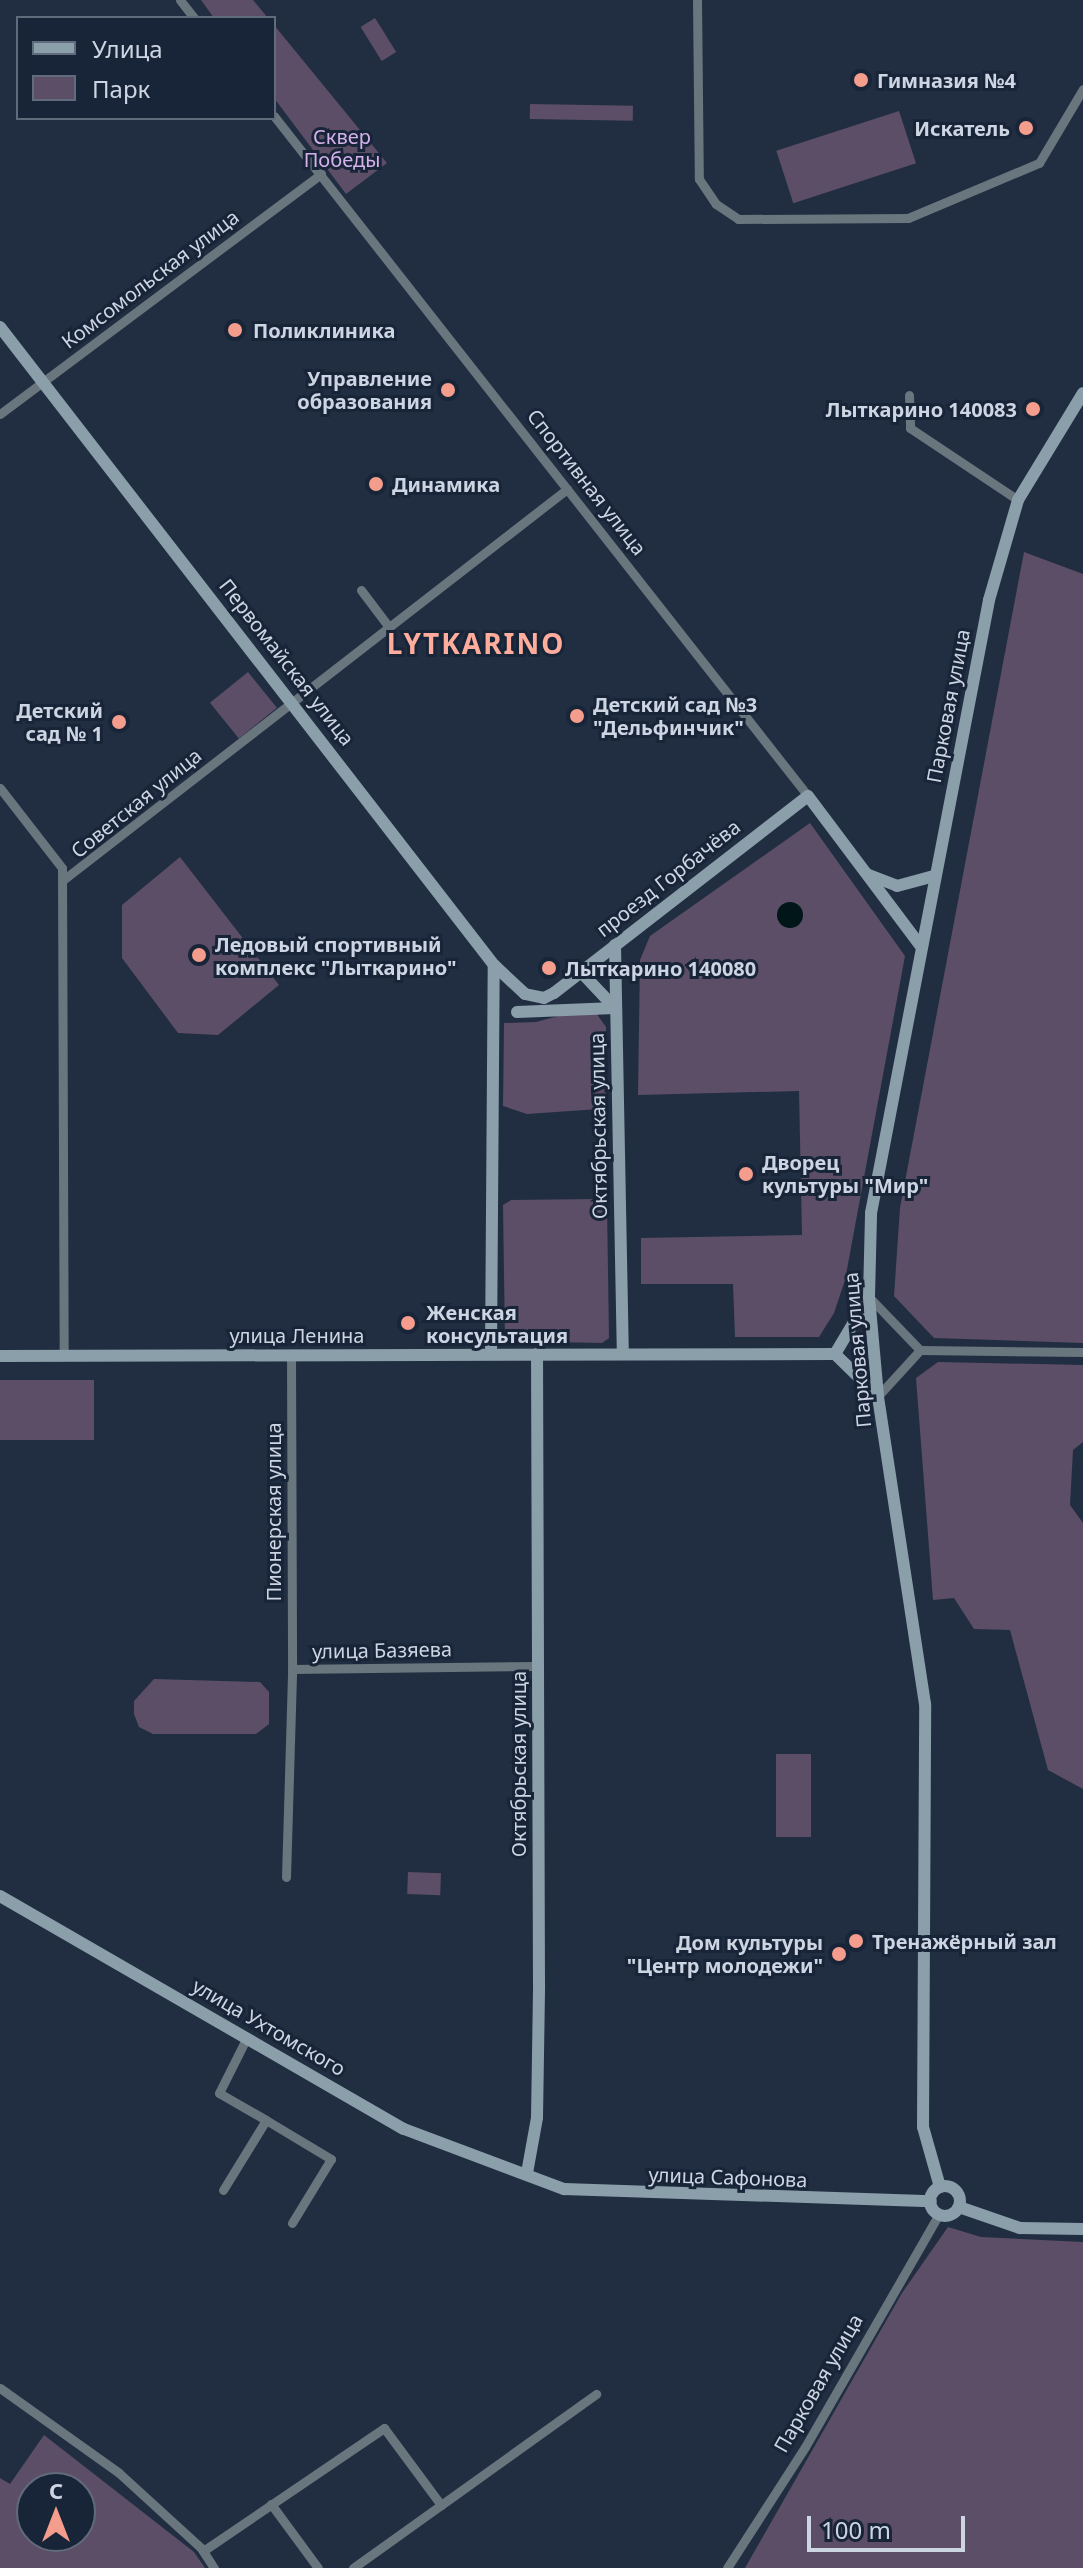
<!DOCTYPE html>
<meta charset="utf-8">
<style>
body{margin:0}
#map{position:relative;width:1083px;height:2568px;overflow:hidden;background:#212e42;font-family:"Noto Sans",sans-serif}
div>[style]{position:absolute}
.green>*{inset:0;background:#5c4e66;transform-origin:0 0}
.water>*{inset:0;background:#001619}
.round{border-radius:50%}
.street>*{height:9px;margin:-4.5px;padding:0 4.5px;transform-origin:4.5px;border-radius:4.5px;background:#6a767d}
.secondary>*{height:12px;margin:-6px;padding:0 6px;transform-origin:6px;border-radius:6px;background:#8b9faa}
.secondary>.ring{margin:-6px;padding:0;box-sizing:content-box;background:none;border:12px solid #8b9faa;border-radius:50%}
.dots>*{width:22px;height:22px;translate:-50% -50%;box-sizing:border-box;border:4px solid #182438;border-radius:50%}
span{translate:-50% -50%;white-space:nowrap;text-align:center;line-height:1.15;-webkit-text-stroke:6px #182438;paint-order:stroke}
.poi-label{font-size:20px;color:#cdd5e2;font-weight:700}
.left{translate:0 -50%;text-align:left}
.right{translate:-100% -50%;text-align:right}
.park-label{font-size:20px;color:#d4b1ea}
.street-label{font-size:20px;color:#cdd5e2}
.district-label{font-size:28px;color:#feac9b;font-weight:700;letter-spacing:2px}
.legend{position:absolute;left:16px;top:16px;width:260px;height:104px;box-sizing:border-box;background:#182438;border:2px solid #606b7c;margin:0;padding:10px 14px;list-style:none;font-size:24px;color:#cdd5e2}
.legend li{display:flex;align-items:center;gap:16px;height:40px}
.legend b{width:40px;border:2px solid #606b7c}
.north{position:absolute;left:16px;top:2472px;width:80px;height:80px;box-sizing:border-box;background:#182438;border:2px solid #606b7c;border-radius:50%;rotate:0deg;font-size:22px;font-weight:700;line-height:32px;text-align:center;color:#cdd5e2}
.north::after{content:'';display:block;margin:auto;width:28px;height:36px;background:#f49d8c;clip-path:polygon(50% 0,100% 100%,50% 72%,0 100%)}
.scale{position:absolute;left:807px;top:2516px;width:158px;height:36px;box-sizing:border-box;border:4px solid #cdd5e2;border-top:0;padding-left:10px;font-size:24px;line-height:28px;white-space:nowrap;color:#cdd5e2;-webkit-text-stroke:6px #182438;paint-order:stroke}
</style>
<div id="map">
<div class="green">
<div style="clip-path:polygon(201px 0,253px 0,268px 18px,214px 18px)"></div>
<div style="left:375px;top:18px;width:40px;height:17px;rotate:58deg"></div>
<div style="clip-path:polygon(274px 25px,387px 163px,346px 194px,274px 98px)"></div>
<div style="left:530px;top:104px;width:103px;height:15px;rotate:1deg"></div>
<div style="left:899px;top:111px;width:55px;height:129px;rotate:72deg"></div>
<div style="clip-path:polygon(1024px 552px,1083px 574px,1083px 1343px,934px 1338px,894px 1296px,900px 1208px)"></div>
<div style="left:248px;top:672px;width:46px;height:49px;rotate:51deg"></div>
<div style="clip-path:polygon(810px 823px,905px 956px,845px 1280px,834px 1313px,819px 1337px,735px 1337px,733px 1284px,641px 1284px,641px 1238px,802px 1235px,799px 1091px,638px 1095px,640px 960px,650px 936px)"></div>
<div style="clip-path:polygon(180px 857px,279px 985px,218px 1035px,178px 1033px,122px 958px,122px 905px)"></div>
<div style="clip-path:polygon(581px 1010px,596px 1013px,606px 1027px,606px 1096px,599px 1109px,527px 1114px,503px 1106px,504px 1023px,536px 1022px)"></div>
<div style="clip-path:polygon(598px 1199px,607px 1206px,609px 1338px,602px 1343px,505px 1341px,503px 1205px,511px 1200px)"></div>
<div style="clip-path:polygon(938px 1362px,1083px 1365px,1083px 1442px,1073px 1450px,1070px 1505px,1083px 1523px,1083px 1487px,1083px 1789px,1048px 1770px,1010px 1630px,974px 1629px,954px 1598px,933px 1600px,916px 1378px)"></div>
<div style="left:94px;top:1380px;width:60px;height:94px;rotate:90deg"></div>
<div style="clip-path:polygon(154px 1679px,260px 1682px,269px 1692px,269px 1724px,256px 1734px,153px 1734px,139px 1727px,134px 1714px,134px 1701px)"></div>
<div style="left:776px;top:1754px;width:35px;height:83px"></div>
<div style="left:408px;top:1872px;width:33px;height:22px;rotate:2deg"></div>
<div style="clip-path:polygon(948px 2227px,981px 2237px,1083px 2242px,1083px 2568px,745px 2568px,902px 2293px)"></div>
<div style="clip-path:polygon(evenodd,44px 2435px,194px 2552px,205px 2568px,0 2568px,0 2478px,10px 2484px,44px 2435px,32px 2488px,80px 2488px,80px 2536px,32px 2536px,32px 2488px)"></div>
</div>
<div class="water">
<div class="round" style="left:777px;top:902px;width:26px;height:26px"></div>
</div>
<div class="street">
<div style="left:180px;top:0;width:23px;rotate:52deg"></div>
<div style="left:697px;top:0;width:179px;rotate:89.4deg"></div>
<div style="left:699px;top:179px;width:30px;rotate:56deg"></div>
<div style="left:716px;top:204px;width:27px;rotate:34deg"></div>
<div style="left:738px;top:219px;width:170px;rotate:-0.3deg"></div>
<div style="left:908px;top:218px;width:142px;rotate:-22.8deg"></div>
<div style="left:1039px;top:163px;width:86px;rotate:-59.3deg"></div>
<div style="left:274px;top:116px;width:865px;rotate:51.86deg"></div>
<div style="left:909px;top:395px;width:33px;rotate:88deg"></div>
<div style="left:910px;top:428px;width:130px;rotate:33.7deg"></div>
<div style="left:0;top:414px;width:401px;rotate:-36.8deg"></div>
<div style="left:361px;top:590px;width:46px;rotate:52.9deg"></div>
<div style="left:0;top:788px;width:101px;rotate:52.2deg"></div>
<div style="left:62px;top:868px;width:487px;rotate:89.8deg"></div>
<div style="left:63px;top:880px;width:638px;rotate:-37.8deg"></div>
<div style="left:869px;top:1297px;width:74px;rotate:46.1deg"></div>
<div style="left:920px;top:1350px;width:163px;rotate:0.7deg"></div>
<div style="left:291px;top:1355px;width:314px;rotate:89.8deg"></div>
<div style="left:878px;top:1396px;width:62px;rotate:-47.6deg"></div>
<div style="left:286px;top:1877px;width:208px;rotate:-88.3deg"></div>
<div style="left:292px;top:1669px;width:246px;rotate:-0.7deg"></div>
<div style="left:266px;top:2120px;width:76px;rotate:31deg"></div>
<div style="left:331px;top:2159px;width:75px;rotate:121.4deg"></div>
<div style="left:223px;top:2190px;width:82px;rotate:-58.4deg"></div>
<div style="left:266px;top:2120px;width:54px;rotate:-150.1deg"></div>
<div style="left:219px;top:2093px;width:63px;rotate:-63.4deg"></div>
<div style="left:0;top:2388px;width:146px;rotate:35.5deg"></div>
<div style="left:119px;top:2473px;width:111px;rotate:42.4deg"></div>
<div style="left:201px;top:2548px;width:24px;rotate:57deg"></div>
<div style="left:271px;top:2504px;width:79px;rotate:53.7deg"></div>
<div style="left:203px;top:2551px;width:219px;rotate:-34.2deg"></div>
<div style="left:384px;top:2428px;width:96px;rotate:53.5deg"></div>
<div style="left:441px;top:2505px;width:191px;rotate:-35.6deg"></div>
<div style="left:353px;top:2568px;width:108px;rotate:-35.6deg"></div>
<div style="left:727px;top:2568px;width:144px;rotate:-57.2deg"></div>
<div style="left:805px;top:2447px;width:269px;rotate:-60.1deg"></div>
</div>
<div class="secondary">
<div style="left:0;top:327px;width:807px;rotate:52.25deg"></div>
<div style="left:494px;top:965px;width:42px;rotate:43.1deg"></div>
<div style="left:525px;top:994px;width:19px;rotate:12deg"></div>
<div style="left:544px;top:998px;width:11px;rotate:-27deg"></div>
<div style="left:554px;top:993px;width:321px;rotate:-37.8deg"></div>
<div style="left:808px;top:796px;width:186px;rotate:53.1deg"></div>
<div style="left:869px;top:875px;width:30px;rotate:21deg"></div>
<div style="left:897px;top:886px;width:38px;rotate:-15deg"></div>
<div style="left:615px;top:945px;width:409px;rotate:88.9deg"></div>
<div style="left:581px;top:972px;width:50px;rotate:46.6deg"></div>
<div style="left:517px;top:1012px;width:98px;rotate:-2.3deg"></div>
<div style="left:491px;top:1354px;width:389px;rotate:-89.6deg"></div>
<div style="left:835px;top:1354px;width:66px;rotate:-59.2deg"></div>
<div style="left:0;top:1356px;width:835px;rotate:-0.14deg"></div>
<div style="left:835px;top:1354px;width:60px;rotate:44.3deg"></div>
<div style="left:0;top:1896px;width:466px;rotate:30deg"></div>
<div style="left:404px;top:2129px;width:171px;rotate:20.6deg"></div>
<div style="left:564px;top:2189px;width:367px;rotate:1.9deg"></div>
<div style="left:527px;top:2173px;width:56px;rotate:-79.7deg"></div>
<div style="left:537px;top:2118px;width:133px;rotate:-89.1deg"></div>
<div style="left:539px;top:1985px;width:631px;rotate:-90.18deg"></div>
<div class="ring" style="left:930px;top:2186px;width:18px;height:18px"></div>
<div style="left:940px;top:2187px;width:62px;rotate:-105.8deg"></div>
<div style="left:923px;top:2127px;width:423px;rotate:-89.7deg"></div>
<div style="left:925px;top:1704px;width:312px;rotate:-98.7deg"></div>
<div style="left:878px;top:1396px;width:99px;rotate:-95.2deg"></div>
<div style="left:869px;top:1297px;width:84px;rotate:-88.6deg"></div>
<div style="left:871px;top:1213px;width:624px;rotate:-79.1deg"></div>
<div style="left:989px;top:600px;width:104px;rotate:-73.8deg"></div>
<div style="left:1018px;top:500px;width:125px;rotate:-58.7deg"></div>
<div style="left:959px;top:2207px;width:65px;rotate:19deg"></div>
<div style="left:1020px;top:2228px;width:63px;rotate:0.9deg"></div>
</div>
<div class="dots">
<div style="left:861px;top:80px;background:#f49d8c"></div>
<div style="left:1026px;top:128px;background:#f49d8c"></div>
<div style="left:235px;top:330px;background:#f49d8c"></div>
<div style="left:448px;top:390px;background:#f49d8c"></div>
<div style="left:1033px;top:409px;background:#f49d8c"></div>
<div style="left:376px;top:484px;background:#f49d8c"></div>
<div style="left:577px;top:716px;background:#f49d8c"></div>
<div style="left:119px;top:722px;background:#f49d8c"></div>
<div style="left:199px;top:955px;background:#f49d8c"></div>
<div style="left:549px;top:968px;background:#f49d8c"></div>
<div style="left:746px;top:1174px;background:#f49d8c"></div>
<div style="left:408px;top:1323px;background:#f49d8c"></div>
<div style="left:856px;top:1941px;background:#f49d8c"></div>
<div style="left:839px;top:1954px;background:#f49d8c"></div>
</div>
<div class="poi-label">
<span class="left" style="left:877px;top:80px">Гимназия №4</span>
<span class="right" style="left:1010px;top:128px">Искатель</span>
<span class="left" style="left:253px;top:330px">Поликлиника</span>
<span class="right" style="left:432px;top:390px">Управление<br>образования</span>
<span class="right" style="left:1017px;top:409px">Лыткарино 140083</span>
<span class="left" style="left:392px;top:484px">Динамика</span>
<span class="left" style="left:593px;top:716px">Детский сад №3<br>"Дельфинчик"</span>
<span class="right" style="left:103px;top:722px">Детский<br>сад № 1</span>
<span class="left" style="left:215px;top:956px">Ледовый спортивный<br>комплекс "Лыткарино"</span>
<span class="left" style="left:565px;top:968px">Лыткарино 140080</span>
<span class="left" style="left:762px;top:1174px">Дворец<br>культуры "Мир"</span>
<span class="left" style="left:426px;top:1324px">Женская<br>консультация</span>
<span class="left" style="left:872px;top:1941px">Тренажёрный зал</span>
<span class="right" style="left:823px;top:1954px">Дом культуры<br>"Центр молодежи"</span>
</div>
<div class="park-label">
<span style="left:342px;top:148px">Сквер<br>Победы</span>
</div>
<div class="street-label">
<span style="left:150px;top:279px;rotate:-37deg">Комсомольская улица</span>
<span style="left:587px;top:482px;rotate:52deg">Спортивная улица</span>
<span style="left:287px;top:662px;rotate:52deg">Первомайская улица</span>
<span style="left:948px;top:706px;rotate:-79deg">Парковая улица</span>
<span style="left:136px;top:803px;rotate:-39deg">Советская улица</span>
<span style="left:668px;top:878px;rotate:-38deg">проезд Горбачёва</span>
<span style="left:598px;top:1126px;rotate:-91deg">Октябрьская улица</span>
<span style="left:297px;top:1335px">улица Ленина</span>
<span style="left:857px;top:1350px;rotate:-95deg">Парковая улица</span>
<span style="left:273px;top:1512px;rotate:-90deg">Пионерская улица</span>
<span style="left:382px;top:1650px;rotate:-1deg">улица Базяева</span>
<span style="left:518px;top:1764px;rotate:-90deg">Октябрьская улица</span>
<span style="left:269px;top:2027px;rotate:30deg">улица Ухтомского</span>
<span style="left:728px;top:2177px;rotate:2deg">улица Сафонова</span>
<span style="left:818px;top:2383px;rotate:-60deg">Парковая улица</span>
</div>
<div class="district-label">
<span style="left:476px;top:643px">LYTKARINO</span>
</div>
<ul class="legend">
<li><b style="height:10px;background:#8b9faa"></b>Улица</li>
<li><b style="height:22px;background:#5c4e66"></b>Парк</li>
</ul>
<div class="north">С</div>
<div class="scale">100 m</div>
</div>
